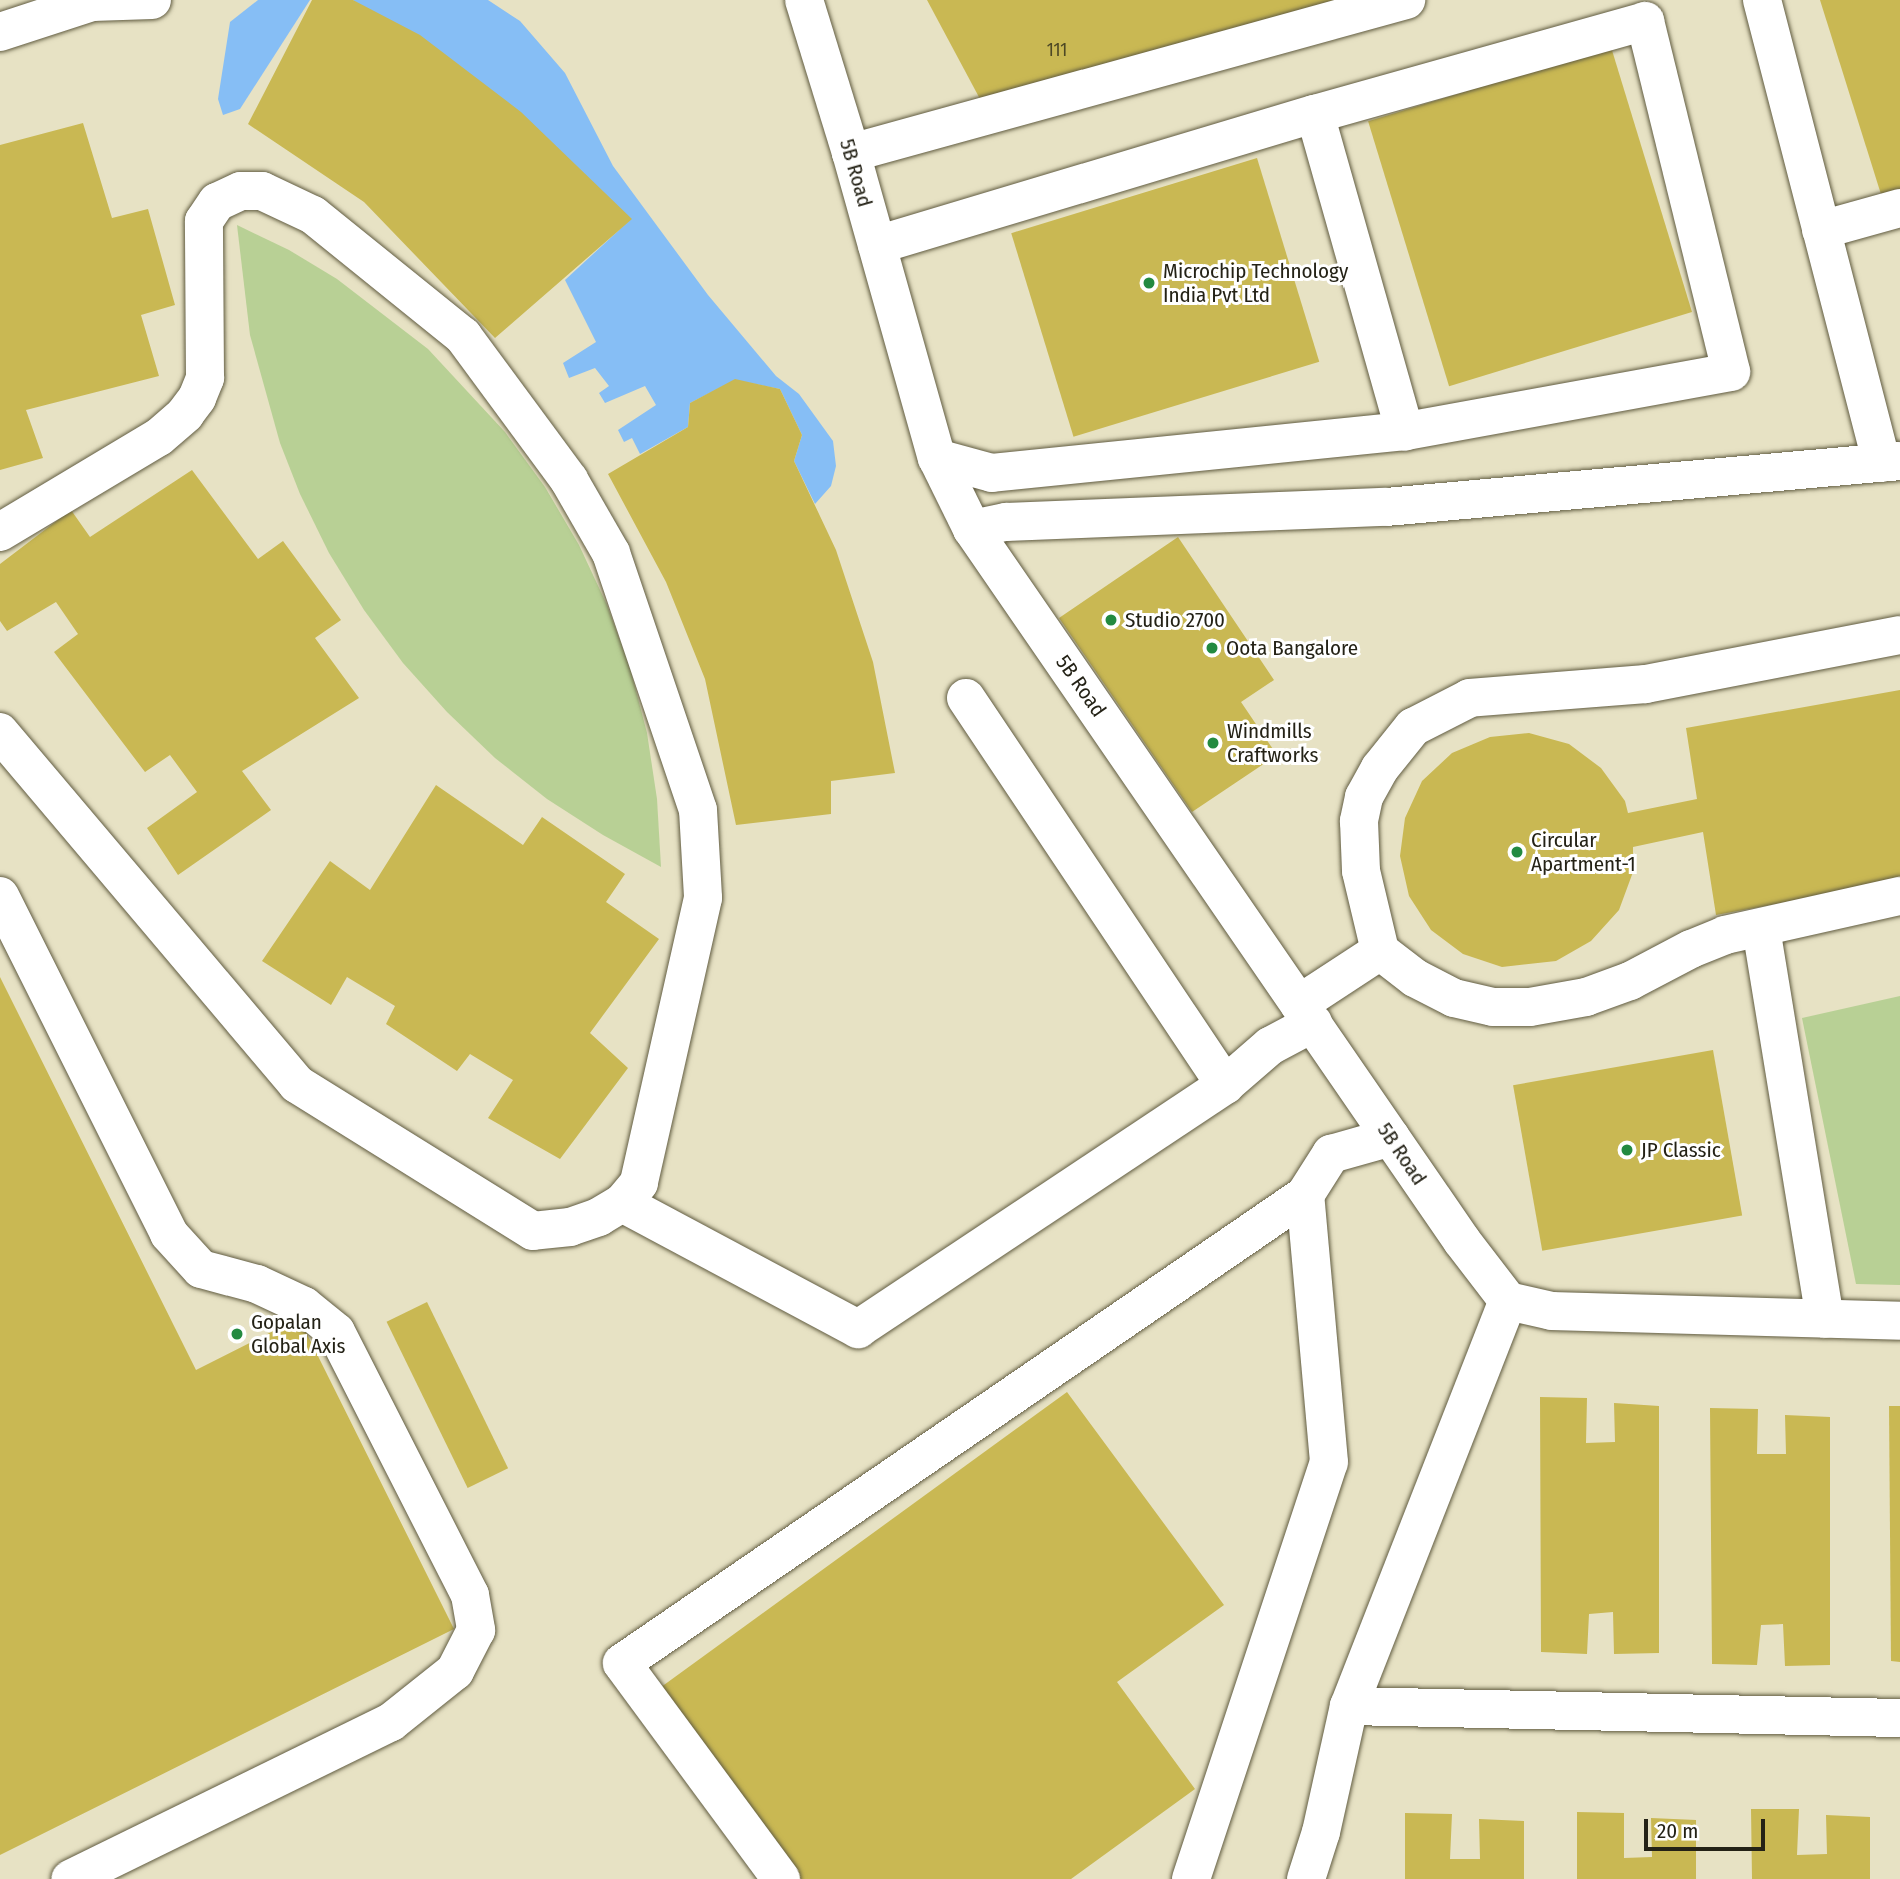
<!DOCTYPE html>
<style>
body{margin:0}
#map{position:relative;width:1900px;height:1879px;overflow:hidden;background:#e7e2c4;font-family:"Fira Sans Condensed",sans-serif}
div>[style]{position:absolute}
.green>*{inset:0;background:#b8d095}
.water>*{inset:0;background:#86bef5}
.building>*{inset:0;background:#c9b853;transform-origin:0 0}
.roads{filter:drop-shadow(0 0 2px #615c41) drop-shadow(0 0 2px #615c41)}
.minor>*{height:38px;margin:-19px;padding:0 19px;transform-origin:19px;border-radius:19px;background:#fff}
.dots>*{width:19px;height:19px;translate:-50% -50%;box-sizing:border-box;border:4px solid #fff;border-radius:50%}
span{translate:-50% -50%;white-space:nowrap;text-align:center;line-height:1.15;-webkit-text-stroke:6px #fff;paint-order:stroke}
.number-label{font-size:18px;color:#4d4825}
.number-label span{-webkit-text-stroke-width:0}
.street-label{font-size:21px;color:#242216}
.poi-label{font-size:21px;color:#242216}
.left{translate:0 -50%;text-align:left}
.scale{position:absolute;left:1644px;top:1819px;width:121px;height:32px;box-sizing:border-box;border:4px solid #242216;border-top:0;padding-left:9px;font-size:21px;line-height:24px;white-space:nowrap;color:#242216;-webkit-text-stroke:5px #fff;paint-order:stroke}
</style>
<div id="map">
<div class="green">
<div style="clip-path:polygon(237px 225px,289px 250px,337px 279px,428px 349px,505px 432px,545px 487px,579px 545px,607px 605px,630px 668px,647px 733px,657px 799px,661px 867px,603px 835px,547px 799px,495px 758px,447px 712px,403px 663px,364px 610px,329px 553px,300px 494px,280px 443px,250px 335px)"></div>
<div style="clip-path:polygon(1900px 996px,1900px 1285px,1856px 1284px,1802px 1018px)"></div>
</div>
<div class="water">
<div style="clip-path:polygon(258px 0,310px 0,240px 109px,223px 115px,218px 99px,230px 22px)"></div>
<div style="clip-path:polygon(353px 0,488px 0,520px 21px,565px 73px,613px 166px,708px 295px,776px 376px,799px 394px,833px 441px,836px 466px,831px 486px,815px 504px,794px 461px,802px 435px,780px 389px,735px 380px,690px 403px,688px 427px,640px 454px,632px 438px,624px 442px,618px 430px,656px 405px,645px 386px,605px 403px,599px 393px,609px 386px,595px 368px,569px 378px,563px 363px,596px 342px,565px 280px,631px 219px)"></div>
</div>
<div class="building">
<div style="clip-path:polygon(312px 0,353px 0,420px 35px,521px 112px,632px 219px,495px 338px,364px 202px,248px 124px)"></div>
<div style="clip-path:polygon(927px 0,1338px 0,980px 99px)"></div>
<div style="clip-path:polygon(1820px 0,1900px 0,1900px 202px,1885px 207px)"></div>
<div style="left:1611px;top:47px;width:277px;height:254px;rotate:73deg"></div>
<div style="clip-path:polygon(83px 123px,112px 218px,148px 209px,175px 305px,141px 315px,159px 376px,26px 410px,43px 458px,0 470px,0 145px)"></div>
<div style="left:1257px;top:158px;width:213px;height:257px;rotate:73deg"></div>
<div style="clip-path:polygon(735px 379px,780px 389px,802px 435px,794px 461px,836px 550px,873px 662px,895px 773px,831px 781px,831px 814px,736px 825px,705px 679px,666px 582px,608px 474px,688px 427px,690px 403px)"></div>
<div style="clip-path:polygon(192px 470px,258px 559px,283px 541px,341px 620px,315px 638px,359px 698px,242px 771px,271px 810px,178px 875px,147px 828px,197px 792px,170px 755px,145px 772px,54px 652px,78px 634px,56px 602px,7px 631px,0 621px,0 564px,71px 510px,90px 537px)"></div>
<div style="clip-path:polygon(1178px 537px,1274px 680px,1241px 702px,1277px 755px,1192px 812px,1059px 618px)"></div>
<div style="clip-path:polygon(1900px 690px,1900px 881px,1716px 915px,1703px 832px,1633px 847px,1633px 872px,1619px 910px,1591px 941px,1556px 961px,1502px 967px,1463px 954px,1431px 930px,1409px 896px,1400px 856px,1405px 818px,1422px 781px,1452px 753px,1490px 737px,1529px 733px,1569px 744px,1601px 768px,1625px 801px,1628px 813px,1697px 799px,1686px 728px)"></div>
<div style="clip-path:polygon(436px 785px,523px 845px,542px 817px,625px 874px,606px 902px,659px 939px,590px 1033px,628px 1068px,560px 1159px,488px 1118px,513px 1080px,470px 1054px,457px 1071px,386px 1024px,395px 1006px,347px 977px,331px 1005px,262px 961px,330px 861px,370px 890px)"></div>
<div style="clip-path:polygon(0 977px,196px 1370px,299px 1318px,454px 1629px,0 1855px)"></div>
<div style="left:1713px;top:1050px;width:168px;height:203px;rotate:80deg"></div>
<div style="left:427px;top:1302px;width:185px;height:45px;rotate:64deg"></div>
<div style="clip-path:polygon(1067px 1392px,1224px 1605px,1117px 1682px,1195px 1789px,1071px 1879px,795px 1879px,657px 1690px)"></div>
<div style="clip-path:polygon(1540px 1397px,1587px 1398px,1586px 1443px,1615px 1442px,1614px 1403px,1659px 1406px,1659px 1653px,1614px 1654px,1613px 1612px,1589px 1614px,1587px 1654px,1541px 1652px)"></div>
<div style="clip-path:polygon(1889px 1406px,1900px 1406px,1900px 1662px,1891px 1661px)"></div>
<div style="clip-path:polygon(1710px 1408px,1758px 1409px,1757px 1454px,1786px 1454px,1785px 1415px,1830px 1417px,1830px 1665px,1785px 1666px,1783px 1624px,1761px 1625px,1757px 1665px,1712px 1664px)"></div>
<div style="clip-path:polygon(1751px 1809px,1799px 1809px,1797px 1855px,1827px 1854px,1826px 1815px,1870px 1817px,1870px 1879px,1752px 1879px)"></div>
<div style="clip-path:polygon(1577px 1812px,1624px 1813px,1624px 1858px,1652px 1857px,1651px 1818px,1696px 1820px,1696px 1879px,1577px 1879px)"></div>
<div style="clip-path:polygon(1405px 1813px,1452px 1814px,1450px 1859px,1480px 1859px,1479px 1819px,1524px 1821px,1524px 1879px,1405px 1879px)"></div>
</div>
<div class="roads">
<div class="minor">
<div style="left:804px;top:0;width:160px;rotate:72.9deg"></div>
<div style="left:851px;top:153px;width:317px;rotate:74.3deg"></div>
<div style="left:937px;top:458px;width:79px;rotate:63.8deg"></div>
<div style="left:972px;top:529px;width:864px;rotate:55.46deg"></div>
<div style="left:1462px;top:1241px;width:76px;rotate:52.5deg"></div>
<div style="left:1762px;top:0;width:478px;rotate:75.5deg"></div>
<div style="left:0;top:32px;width:97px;rotate:-18.1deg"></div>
<div style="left:92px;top:2px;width:60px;rotate:-1.9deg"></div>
<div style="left:1315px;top:114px;width:330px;rotate:74.2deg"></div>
<div style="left:851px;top:153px;width:576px;rotate:-15.41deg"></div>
<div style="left:1821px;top:230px;width:82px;rotate:-15.6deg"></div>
<div style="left:877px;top:245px;width:457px;rotate:-16.7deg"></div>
<div style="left:1315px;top:114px;width:343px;rotate:-15.7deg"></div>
<div style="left:1645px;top:21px;width:361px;rotate:76.2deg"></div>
<div style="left:1731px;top:372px;width:331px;rotate:169.7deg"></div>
<div style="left:1405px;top:431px;width:415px;rotate:174.2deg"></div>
<div style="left:992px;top:473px;width:57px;rotate:-164.7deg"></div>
<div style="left:972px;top:529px;width:35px;rotate:-12deg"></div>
<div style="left:1006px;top:522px;width:380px;rotate:-2.3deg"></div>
<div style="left:1386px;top:507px;width:516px;rotate:-5.11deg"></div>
<div style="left:0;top:532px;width:185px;rotate:-30.9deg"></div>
<div style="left:159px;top:437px;width:35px;rotate:-41deg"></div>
<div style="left:185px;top:414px;width:20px;rotate:-53deg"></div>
<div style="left:197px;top:398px;width:22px;rotate:-68deg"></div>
<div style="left:205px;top:378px;width:157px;rotate:-90.4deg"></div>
<div style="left:204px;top:221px;width:23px;rotate:-56deg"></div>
<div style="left:217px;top:202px;width:26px;rotate:-25deg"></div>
<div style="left:241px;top:191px;width:21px"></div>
<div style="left:262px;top:191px;width:56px;rotate:25.2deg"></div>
<div style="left:313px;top:215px;width:193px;rotate:38.9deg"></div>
<div style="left:463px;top:336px;width:179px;rotate:53.6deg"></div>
<div style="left:569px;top:480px;width:84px;rotate:60.1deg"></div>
<div style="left:611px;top:553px;width:271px;rotate:71.3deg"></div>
<div style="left:698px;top:810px;width:88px;rotate:86.7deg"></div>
<div style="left:703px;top:898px;width:292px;rotate:102.7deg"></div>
<div style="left:639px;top:1183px;width:26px;rotate:130deg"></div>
<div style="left:622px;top:1203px;width:27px;rotate:149deg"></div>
<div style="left:599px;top:1217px;width:31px;rotate:161deg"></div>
<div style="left:570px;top:1227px;width:37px;rotate:174deg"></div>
<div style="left:533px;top:1231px;width:278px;rotate:-148.1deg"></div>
<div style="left:297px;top:1084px;width:461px;rotate:-130.2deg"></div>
<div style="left:1900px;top:635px;width:259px;rotate:169.1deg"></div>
<div style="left:1646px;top:684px;width:177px;rotate:175.5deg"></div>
<div style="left:1470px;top:698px;width:64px;rotate:153deg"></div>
<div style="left:1413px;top:727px;width:53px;rotate:128.8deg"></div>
<div style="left:1380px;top:768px;width:33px;rotate:119deg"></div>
<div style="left:1364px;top:797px;width:25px;rotate:102deg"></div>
<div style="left:1359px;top:821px;width:50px;rotate:87.7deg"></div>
<div style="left:1361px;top:871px;width:82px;rotate:76.6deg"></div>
<div style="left:1380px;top:951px;width:44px;rotate:37.6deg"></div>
<div style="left:1415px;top:978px;width:44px;rotate:27.1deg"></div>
<div style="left:1454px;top:998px;width:40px;rotate:13deg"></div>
<div style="left:1493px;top:1007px;width:37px"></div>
<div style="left:1530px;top:1007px;width:57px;rotate:-10.1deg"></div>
<div style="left:1586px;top:997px;width:47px;rotate:-20deg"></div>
<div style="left:1630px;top:981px;width:69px;rotate:-27.7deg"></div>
<div style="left:1691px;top:949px;width:37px;rotate:-22deg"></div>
<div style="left:1725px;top:935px;width:179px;rotate:-12.6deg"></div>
<div style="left:966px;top:698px;width:466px;rotate:56.2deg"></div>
<div style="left:0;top:896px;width:378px;rotate:63.4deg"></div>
<div style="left:169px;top:1234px;width:47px;rotate:47.6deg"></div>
<div style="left:201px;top:1269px;width:58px;rotate:15deg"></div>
<div style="left:257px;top:1284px;width:52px;rotate:25.1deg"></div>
<div style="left:304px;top:1306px;width:41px;rotate:39.1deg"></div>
<div style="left:336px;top:1332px;width:295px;rotate:63deg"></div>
<div style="left:470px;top:1595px;width:36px;rotate:80deg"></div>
<div style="left:476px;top:1630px;width:46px;rotate:117.1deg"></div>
<div style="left:455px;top:1671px;width:82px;rotate:141.4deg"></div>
<div style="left:391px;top:1722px;width:357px;rotate:153.9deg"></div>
<div style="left:1761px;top:928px;width:396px;rotate:80.7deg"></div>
<div style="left:1299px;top:1004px;width:97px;rotate:-33.2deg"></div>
<div style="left:622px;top:1203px;width:268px;rotate:28.1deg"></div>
<div style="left:858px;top:1329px;width:441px;rotate:-33.6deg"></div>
<div style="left:1225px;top:1085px;width:60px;rotate:-40.9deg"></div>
<div style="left:1270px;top:1046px;width:49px;rotate:-28.1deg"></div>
<div style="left:1508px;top:1301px;width:45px;rotate:12.8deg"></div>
<div style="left:1552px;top:1311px;width:348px;rotate:1.6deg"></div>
<div style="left:1349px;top:1706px;width:551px;rotate:1.25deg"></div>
<div style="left:781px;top:1879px;width:268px;rotate:-126.4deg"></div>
<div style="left:622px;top:1663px;width:828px;rotate:-34.42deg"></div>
<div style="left:1305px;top:1195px;width:49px;rotate:-57.6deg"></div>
<div style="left:1331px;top:1154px;width:62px;rotate:-15.8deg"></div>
<div style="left:1191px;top:1879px;width:439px;rotate:-71.7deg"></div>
<div style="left:1329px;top:1462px;width:268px;rotate:-95.1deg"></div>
<div style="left:1306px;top:1879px;width:49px;rotate:-72.3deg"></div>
<div style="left:1321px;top:1832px;width:129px;rotate:-77.5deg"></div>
<div style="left:1349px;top:1706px;width:435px;rotate:-68.6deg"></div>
</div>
</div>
<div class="dots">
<div style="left:1149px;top:283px;background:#238a40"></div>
<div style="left:1111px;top:620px;background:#238a40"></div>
<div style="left:1212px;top:648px;background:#238a40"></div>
<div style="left:1213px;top:743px;background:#238a40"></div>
<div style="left:1517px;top:852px;background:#238a40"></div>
<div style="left:1627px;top:1150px;background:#238a40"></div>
<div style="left:237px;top:1334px;background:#238a40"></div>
</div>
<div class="number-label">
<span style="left:1057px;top:50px">111</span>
</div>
<div class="street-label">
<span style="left:856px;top:173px;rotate:74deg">5B Road</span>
<span style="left:1081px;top:686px;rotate:55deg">5B Road</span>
<span style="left:1402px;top:1154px;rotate:56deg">5B Road</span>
</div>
<div class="poi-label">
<span class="left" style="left:1163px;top:283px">Microchip Technology<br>India Pvt Ltd</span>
<span class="left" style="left:1125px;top:620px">Studio 2700</span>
<span class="left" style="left:1226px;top:648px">Oota Bangalore</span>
<span class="left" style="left:1227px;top:743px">Windmills<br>Craftworks</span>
<span class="left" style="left:1531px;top:852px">Circular<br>Apartment-1</span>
<span class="left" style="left:1641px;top:1150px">JP Classic</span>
<span class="left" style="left:251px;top:1334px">Gopalan<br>Global Axis</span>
</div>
<div class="scale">20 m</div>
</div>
